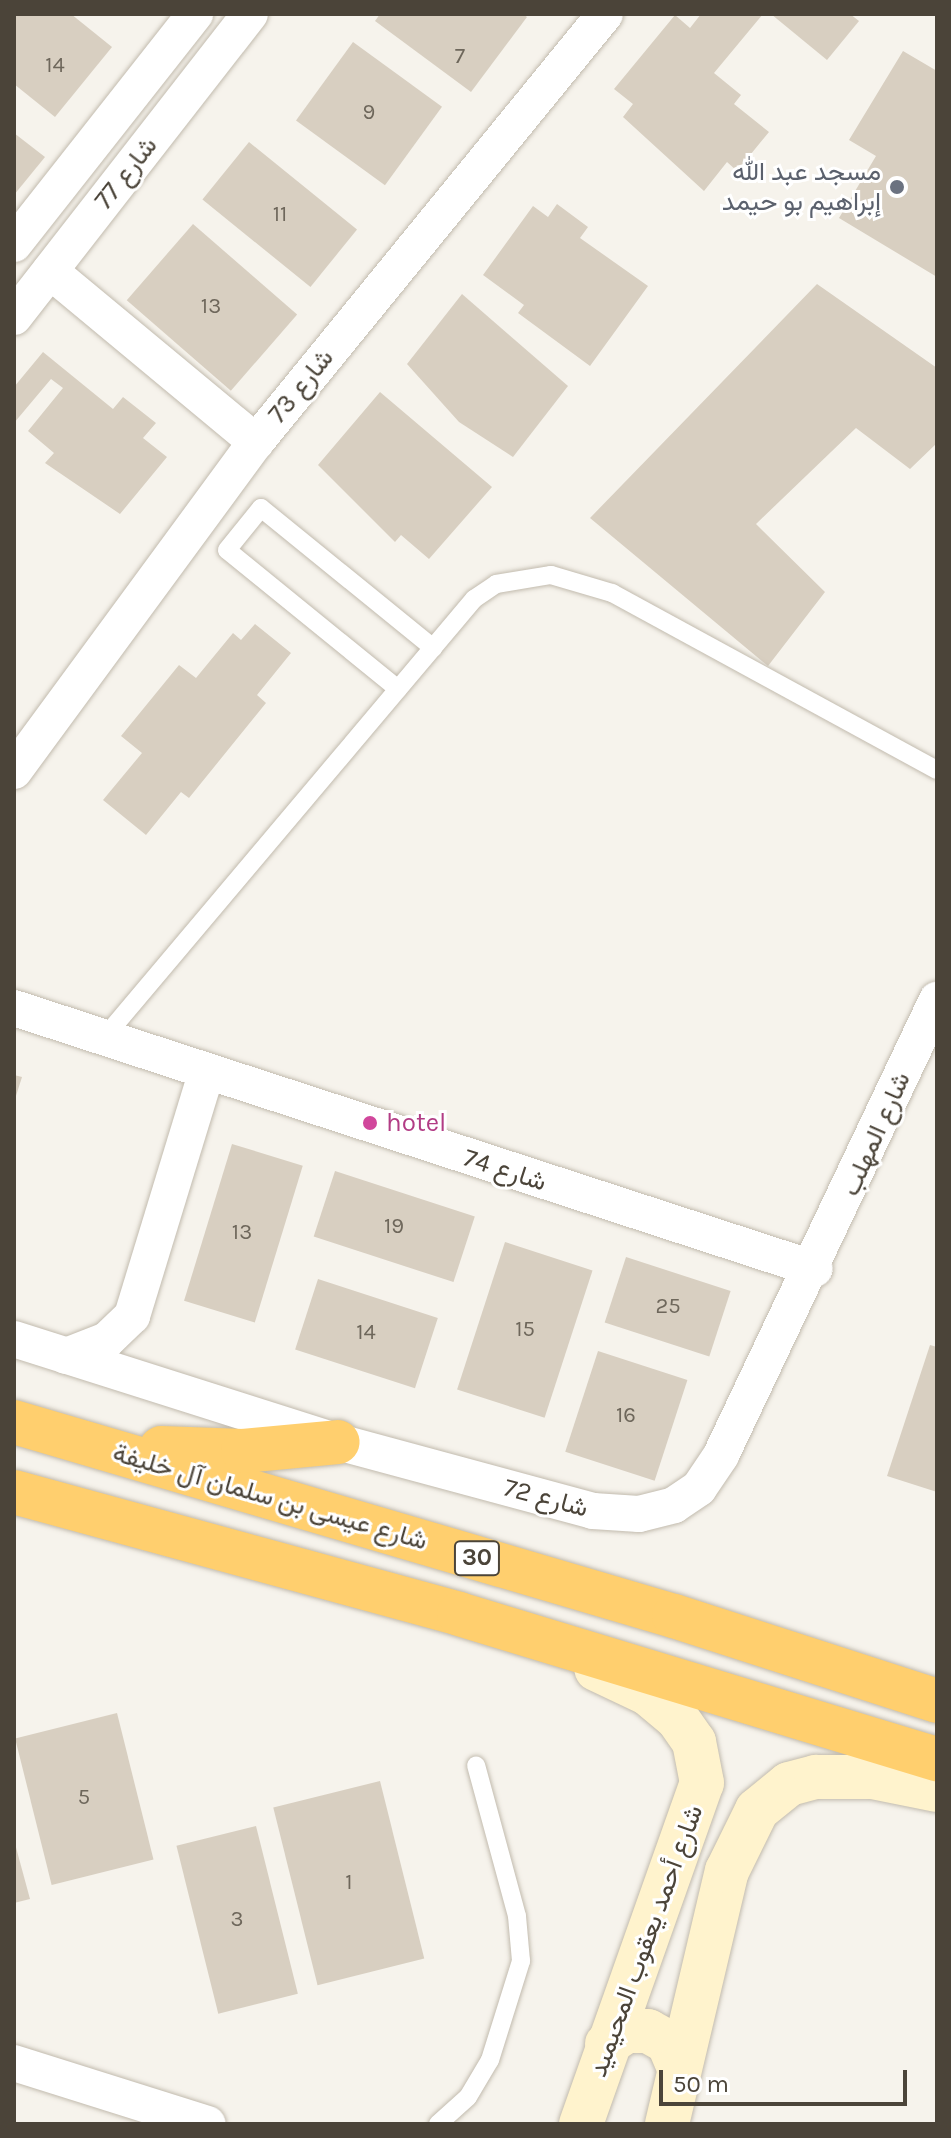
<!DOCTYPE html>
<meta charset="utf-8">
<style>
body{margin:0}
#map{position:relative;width:951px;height:2138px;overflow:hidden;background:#f6f3ec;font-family:Karla,Vazirmatn,sans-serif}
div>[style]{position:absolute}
.building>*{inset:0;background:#d8cfc1;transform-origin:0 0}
.roads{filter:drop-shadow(0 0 2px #c2bbae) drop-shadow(0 0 2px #c2bbae)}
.lane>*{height:18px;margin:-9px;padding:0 9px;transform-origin:9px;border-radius:9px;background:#fff}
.street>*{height:36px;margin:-18px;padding:0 18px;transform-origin:18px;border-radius:18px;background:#fff}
.secondary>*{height:44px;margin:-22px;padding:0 22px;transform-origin:22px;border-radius:22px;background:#fff3cd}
.highway>*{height:44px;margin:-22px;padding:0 22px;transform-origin:22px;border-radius:22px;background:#ffcf6e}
.dots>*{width:22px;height:22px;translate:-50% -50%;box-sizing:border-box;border:4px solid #fff;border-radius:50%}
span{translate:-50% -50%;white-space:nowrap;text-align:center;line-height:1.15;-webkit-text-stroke:6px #fff;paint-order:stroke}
.number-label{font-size:22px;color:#6e675b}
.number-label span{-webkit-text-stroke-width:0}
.shield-label span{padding:2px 6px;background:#fff;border:2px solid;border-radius:6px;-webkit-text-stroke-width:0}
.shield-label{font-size:24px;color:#4b4439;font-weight:700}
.worship-label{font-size:26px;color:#5b616d}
.right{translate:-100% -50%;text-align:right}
.street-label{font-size:26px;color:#4b4439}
.hotel-label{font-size:26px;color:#b23c85}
.left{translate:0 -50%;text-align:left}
.frame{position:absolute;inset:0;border:16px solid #4b4439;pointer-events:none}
.scale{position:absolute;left:659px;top:2070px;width:248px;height:36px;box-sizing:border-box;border:4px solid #4b4439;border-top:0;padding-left:10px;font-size:24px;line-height:28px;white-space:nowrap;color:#4b4439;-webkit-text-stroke:6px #fff;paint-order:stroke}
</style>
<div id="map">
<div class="building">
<div style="clip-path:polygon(14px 14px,71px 14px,112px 47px,55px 117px,14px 84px)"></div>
<div style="clip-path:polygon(380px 14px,523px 14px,527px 17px,471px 92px,375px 21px)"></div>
<div style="clip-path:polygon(701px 14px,763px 14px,714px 73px,741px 95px,734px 104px,769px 132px,737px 171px,727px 162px,704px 191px,623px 117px,633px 104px,614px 89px,675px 15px,690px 28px)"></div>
<div style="clip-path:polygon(771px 14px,850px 14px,859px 21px,827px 60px)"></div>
<div style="left:353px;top:42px;width:110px;height:97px;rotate:36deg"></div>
<div style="clip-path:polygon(903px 51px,937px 71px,937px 277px,839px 218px,876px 156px,849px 140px)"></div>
<div style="clip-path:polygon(14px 133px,45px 157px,14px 195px)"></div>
<div style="left:249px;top:142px;width:139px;height:74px;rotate:39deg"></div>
<div style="clip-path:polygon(557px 204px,588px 227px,580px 238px,648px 286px,590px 366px,518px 313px,524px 305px,483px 275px,533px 206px,548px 217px)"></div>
<div style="left:193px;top:224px;width:138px;height:101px;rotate:41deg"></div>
<div style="clip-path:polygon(817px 284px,937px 368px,937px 443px,910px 469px,856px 428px,756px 524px,825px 592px,768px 666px,590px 518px)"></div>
<div style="clip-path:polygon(462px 294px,568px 386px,513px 457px,459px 422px,407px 364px)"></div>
<div style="clip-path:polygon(43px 352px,113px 409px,123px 397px,156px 423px,143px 438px,167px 457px,120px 514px,45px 463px,54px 453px,28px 431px,63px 388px,51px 379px,14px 423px,14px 387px)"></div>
<div style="clip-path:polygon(380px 392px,492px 487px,429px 559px,401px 535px,395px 542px,318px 465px)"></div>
<div style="clip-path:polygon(255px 624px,291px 653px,257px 695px,266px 703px,189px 798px,181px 792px,146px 835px,103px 800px,142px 753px,121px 736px,179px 665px,196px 678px,233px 633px,241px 640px)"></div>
<div style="clip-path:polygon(14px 1075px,22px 1077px,15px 1099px,14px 1099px)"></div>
<div style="left:232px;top:1144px;width:74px;height:164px;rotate:17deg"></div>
<div style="left:335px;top:1171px;width:147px;height:69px;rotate:18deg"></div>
<div style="left:505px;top:1242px;width:92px;height:155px;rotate:18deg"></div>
<div style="left:626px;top:1257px;width:110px;height:69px;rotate:18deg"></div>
<div style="left:318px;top:1279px;width:126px;height:74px;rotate:18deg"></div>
<div style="clip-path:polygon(930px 1345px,937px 1347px,937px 1492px,887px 1476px)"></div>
<div style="left:598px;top:1351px;width:94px;height:106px;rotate:18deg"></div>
<div style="left:117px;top:1713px;width:151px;height:105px;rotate:76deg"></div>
<div style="left:380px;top:1781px;width:183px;height:110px;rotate:76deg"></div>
<div style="left:256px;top:1826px;width:173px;height:82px;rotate:76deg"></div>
<div style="clip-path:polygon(14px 1840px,30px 1899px,14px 1903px)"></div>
</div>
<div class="roads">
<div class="lane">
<div style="left:398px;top:689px;width:220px;rotate:-140.9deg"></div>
<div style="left:227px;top:550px;width:54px;rotate:-51deg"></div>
<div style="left:261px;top:508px;width:222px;rotate:39.1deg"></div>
<div style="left:103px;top:1039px;width:576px;rotate:-49.86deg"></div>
<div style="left:474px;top:599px;width:27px;rotate:-34deg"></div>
<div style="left:496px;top:584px;width:56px;rotate:-9.3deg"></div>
<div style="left:551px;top:575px;width:64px;rotate:16.4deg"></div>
<div style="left:612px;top:593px;width:370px;rotate:28.6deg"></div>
<div style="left:438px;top:2124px;width:40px;rotate:-42deg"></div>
<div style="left:468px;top:2097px;width:43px;rotate:-59.3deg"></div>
<div style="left:490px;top:2060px;width:104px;rotate:-72.6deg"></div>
<div style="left:521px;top:1961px;width:45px;rotate:-95.1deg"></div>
<div style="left:517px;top:1916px;width:156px;rotate:-105.2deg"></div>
</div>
<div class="street">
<div style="left:14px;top:244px;width:293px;rotate:-51.8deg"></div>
<div style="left:50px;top:271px;width:268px;rotate:39.7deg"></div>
<div style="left:14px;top:317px;width:384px;rotate:-52.1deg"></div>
<div style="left:14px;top:771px;width:408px;rotate:-53.7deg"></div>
<div style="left:256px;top:442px;width:552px;rotate:-50.81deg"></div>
<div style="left:14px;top:1008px;width:842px;rotate:18.05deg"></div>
<div style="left:14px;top:1339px;width:340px;rotate:17.6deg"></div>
<div style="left:338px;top:1442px;width:264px;rotate:15.1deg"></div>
<div style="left:593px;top:1511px;width:46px;rotate:3.7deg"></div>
<div style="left:639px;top:1514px;width:36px;rotate:-14deg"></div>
<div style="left:674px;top:1505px;width:30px;rotate:-34deg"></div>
<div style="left:699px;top:1488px;width:40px;rotate:-56deg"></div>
<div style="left:721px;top:1455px;width:504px;rotate:-64.61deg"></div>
<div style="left:66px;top:1356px;width:44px;rotate:-21.3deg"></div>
<div style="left:107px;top:1340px;width:35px;rotate:-44deg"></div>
<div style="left:132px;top:1316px;width:253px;rotate:-73deg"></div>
<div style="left:14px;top:2063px;width:203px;rotate:17.5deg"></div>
</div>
<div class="secondary">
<div style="left:607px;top:2044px;width:23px;rotate:-34deg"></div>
<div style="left:626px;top:2031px;width:22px"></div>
<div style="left:648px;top:2031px;width:23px;rotate:29deg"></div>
<div style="left:668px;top:2042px;width:28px;rotate:67deg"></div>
<div style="left:581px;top:2124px;width:362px;rotate:-70.5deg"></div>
<div style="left:702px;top:1783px;width:42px;rotate:-101deg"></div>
<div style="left:694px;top:1742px;width:29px;rotate:-125deg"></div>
<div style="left:677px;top:1718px;width:39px;rotate:-140deg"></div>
<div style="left:647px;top:1693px;width:56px;rotate:-154.8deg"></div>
<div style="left:667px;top:2124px;width:260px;rotate:-76.7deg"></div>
<div style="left:727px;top:1871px;width:68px;rotate:-63.8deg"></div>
<div style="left:757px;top:1810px;width:41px;rotate:-39.1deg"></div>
<div style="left:789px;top:1784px;width:28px;rotate:-15deg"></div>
<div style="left:816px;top:1777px;width:56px"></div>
<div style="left:872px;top:1777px;width:66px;rotate:11.3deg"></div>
</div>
<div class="highway">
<div style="left:14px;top:1422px;width:688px;rotate:16.38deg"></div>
<div style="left:674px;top:1616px;width:276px;rotate:17.9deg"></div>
<div style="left:161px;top:1448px;width:82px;rotate:2.1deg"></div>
<div style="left:243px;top:1451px;width:95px;rotate:-5.4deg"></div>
<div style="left:14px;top:1492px;width:461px;rotate:15.3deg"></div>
<div style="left:459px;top:1614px;width:500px;rotate:16.9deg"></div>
</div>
</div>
<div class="dots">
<div style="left:897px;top:187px;background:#6b7280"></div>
<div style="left:370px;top:1123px;background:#d1479c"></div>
</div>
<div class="number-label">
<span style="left:460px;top:57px">7</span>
<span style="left:55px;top:66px">14</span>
<span style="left:369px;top:113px">9</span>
<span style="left:280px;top:215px">11</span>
<span style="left:211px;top:307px">13</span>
<span style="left:394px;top:1227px">19</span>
<span style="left:242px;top:1233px">13</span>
<span style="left:668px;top:1307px">25</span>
<span style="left:525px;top:1330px">15</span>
<span style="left:366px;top:1333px">14</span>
<span style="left:626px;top:1416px">16</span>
<span style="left:84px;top:1798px">5</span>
<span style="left:349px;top:1883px">1</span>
<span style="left:237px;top:1920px">3</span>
</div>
<div class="shield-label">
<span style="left:477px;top:1558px">30</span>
</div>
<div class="worship-label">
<span class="right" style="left:881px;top:187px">مسجد عبد الله<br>إبراهيم بو حيمد</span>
</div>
<div class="street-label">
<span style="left:126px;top:173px;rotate:-52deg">شارع 77</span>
<span style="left:301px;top:386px;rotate:-51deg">شارع 73</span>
<span style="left:876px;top:1134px;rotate:-66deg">شارع المهلب</span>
<span style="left:505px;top:1170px;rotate:18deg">شارع 74</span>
<span style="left:270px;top:1497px;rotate:16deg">شارع عيسى بن سلمان آل خليفة</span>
<span style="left:546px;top:1498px;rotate:15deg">شارع 72</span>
<span style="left:646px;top:1941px;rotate:-70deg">شارع أحمد يعقوب المحيميد</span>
</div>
<div class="hotel-label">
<span class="left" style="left:386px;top:1123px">hotel</span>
</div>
<div class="frame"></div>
<div class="scale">50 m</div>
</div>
